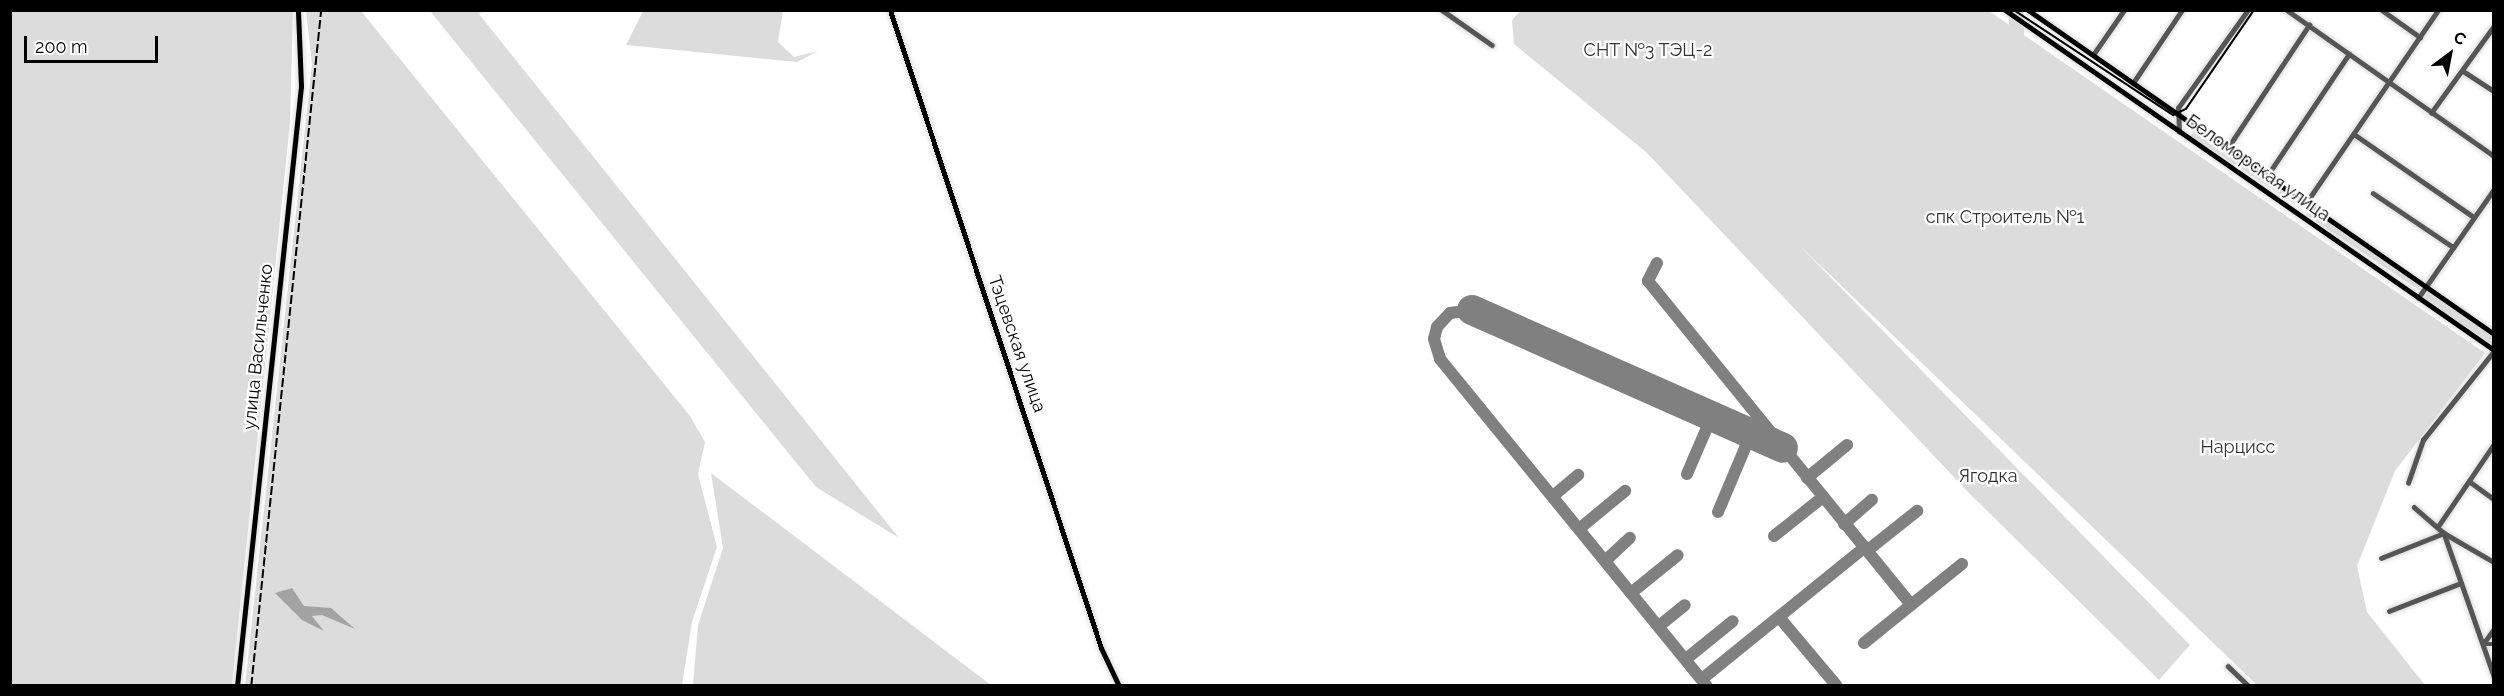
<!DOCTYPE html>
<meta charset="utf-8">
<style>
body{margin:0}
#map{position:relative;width:2504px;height:696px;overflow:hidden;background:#fff;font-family:Raleway,sans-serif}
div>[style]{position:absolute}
.green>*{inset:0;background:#dcdcdc;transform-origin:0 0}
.water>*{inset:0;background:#a3a3a3}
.taxiway>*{height:12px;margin:-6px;padding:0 6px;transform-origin:6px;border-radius:6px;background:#808080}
.runway>*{height:30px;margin:-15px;padding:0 15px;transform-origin:15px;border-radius:15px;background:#808080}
.roads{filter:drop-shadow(0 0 2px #dbdbdb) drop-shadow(0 0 2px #dbdbdb)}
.minor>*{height:4.5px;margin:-2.25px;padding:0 2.25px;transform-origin:2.25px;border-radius:2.25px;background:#555}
.major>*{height:5px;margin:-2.5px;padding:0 2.5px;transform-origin:2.5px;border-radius:2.5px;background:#000}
.tram>*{height:1.5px;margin:-0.75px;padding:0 0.75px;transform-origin:0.75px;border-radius:0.75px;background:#000}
.rail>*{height:1.5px;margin-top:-0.75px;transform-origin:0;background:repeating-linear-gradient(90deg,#000 0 9px,transparent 0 12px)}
span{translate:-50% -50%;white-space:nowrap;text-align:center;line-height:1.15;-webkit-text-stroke:4.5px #fff;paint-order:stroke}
.park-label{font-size:18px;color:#333}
.street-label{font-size:18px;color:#000}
.frame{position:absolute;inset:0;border:12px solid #000;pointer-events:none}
.north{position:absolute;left:2420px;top:24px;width:60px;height:60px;-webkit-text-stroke:4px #fff;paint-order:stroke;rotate:32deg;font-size:16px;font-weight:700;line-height:24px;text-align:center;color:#000}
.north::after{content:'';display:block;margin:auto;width:21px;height:27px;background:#000;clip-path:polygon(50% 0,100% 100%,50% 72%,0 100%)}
.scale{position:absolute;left:24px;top:36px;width:134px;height:27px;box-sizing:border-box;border:3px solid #000;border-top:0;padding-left:8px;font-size:18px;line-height:21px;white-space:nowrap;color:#000;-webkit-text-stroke:4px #fff;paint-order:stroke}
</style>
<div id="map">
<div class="green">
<div style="clip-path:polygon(783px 10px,778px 42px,794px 57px,818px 51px,797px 62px,626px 45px,643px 11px)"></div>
<div style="clip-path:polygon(10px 11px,293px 11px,290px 123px,232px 685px,11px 685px)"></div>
<div style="clip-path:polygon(306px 11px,361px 11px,690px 416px,705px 442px,698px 474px,717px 547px,692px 622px,682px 685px,245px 686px,312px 64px)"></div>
<div style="clip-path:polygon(430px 11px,483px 11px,479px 14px,899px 538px,816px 487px)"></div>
<div style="clip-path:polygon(1520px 11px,1989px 11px,2485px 353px,2395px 471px,2357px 566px,2367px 612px,2425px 685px,2257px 685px,1800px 246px,2190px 645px,2159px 680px,1969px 493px,1646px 152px,1514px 44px,1512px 20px)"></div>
<div style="left:2009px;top:11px;width:15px;height:194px"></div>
<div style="clip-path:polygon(2195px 130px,2301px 204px,2300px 207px,2191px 136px)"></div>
<div style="clip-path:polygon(2311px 210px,2420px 286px,2419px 290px,2306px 215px)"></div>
<div style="clip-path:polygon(2428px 292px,2493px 336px,2493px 346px,2424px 298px)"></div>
<div style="clip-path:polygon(711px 473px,991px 685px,693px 685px,698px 625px,723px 548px)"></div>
</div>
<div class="water">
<div style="clip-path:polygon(292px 588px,304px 606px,331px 608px,355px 629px,322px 615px,312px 616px,324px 631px,302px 620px,275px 593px)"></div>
</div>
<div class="taxiway">
<div style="left:1657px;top:263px;width:20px;rotate:117deg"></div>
<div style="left:1648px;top:281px;width:417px;rotate:50.9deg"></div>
<div style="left:1472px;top:310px;width:22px;rotate:172deg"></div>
<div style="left:1450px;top:313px;width:19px;rotate:133deg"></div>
<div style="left:1437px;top:327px;width:12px;rotate:104deg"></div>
<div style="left:1434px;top:339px;width:21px;rotate:73deg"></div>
<div style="left:1440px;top:359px;width:422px;rotate:50.8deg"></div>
<div style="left:1687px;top:474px;width:63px;rotate:-66.7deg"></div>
<div style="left:1807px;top:478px;width:52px;rotate:-39.5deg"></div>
<div style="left:1553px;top:496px;width:33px;rotate:-40deg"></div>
<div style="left:1718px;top:512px;width:85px;rotate:-67.1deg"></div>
<div style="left:1844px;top:524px;width:37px;rotate:-41deg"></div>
<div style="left:1579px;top:529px;width:60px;rotate:-39.6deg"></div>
<div style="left:1774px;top:536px;width:63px;rotate:-38.5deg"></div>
<div style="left:1868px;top:550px;width:63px;rotate:-38.5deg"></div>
<div style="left:1605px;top:561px;width:34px;rotate:-43deg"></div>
<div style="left:1631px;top:593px;width:60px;rotate:-39deg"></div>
<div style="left:1779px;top:617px;width:89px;rotate:50deg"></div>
<div style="left:1659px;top:626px;width:33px;rotate:-39deg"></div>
<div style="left:1864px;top:643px;width:126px;rotate:-38.9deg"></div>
<div style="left:1686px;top:659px;width:60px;rotate:-39deg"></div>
<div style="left:1702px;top:679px;width:210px;rotate:-39deg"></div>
</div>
<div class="runway">
<div style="left:1472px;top:310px;width:340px;rotate:23.9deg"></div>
</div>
<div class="roads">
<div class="minor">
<div style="left:1442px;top:10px;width:61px;rotate:35deg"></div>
<div style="left:2287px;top:10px;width:253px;rotate:35.2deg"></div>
<div style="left:2382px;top:10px;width:47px;rotate:35.4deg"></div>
<div style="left:2093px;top:55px;width:55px;rotate:-55.4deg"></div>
<div style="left:2463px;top:71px;width:37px;rotate:33deg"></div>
<div style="left:2133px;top:83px;width:88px;rotate:-56.1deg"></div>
<div style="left:2431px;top:113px;width:107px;rotate:-54.1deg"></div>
<div style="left:2179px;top:132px;width:24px;rotate:-92deg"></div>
<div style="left:2178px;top:108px;width:120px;rotate:-54.5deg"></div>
<div style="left:2354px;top:134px;width:146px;rotate:34.7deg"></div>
<div style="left:2227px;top:149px;width:149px;rotate:-56.5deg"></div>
<div style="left:2267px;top:176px;width:147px;rotate:-56.1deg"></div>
<div style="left:2373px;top:193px;width:97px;rotate:34deg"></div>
<div style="left:2306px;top:203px;width:234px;rotate:-55.6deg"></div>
<div style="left:2418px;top:298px;width:133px;rotate:-55.1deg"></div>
<div style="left:2469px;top:481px;width:31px;rotate:36deg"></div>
<div style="left:2408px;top:483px;width:46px;rotate:-70.8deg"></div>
<div style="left:2423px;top:440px;width:114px;rotate:-51.4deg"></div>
<div style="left:2414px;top:507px;width:40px;rotate:41deg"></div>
<div style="left:2444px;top:533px;width:151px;rotate:70.7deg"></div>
<div style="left:2439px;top:525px;width:98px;rotate:-55.8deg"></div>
<div style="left:2381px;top:558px;width:68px;rotate:-21.6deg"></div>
<div style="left:2444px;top:533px;width:58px;rotate:30.1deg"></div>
<div style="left:2389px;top:611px;width:77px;rotate:-21.3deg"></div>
<div style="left:2483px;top:644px;width:19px;rotate:-54deg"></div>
<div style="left:2483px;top:644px;width:11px"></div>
<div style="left:2228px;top:666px;width:29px;rotate:44deg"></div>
</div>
<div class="major">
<div style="left:890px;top:10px;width:672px;rotate:71.7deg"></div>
<div style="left:1101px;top:648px;width:42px;rotate:64.7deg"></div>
<div style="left:2005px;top:10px;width:596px;rotate:34.81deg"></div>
<div style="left:2028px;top:10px;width:568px;rotate:34.81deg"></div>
<div style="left:237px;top:686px;width:603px;rotate:-83.91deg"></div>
<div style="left:301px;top:86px;width:76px;rotate:-92.3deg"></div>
</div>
</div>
<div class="tram">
<div style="left:2014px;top:10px;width:191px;rotate:33.4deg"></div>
<div style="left:2173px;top:115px;width:14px;rotate:-25deg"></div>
<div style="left:2186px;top:109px;width:120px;rotate:-55.5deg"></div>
</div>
<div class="rail">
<div style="left:251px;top:686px;width:680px;rotate:-84.09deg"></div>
</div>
<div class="park-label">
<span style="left:1648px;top:50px">СНТ №3 ТЭЦ-2</span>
<span style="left:2005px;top:217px">спк Строитель №1</span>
<span style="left:2238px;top:447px">Нарцисс</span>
<span style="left:1988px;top:476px">Ягодка</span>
</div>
<div class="street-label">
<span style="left:2258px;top:168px;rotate:35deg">Беломорская улица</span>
<span style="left:1017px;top:344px;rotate:71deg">Тэцевская улица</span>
<span style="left:258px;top:347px;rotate:-84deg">улица Васильченко</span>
</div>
<div class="frame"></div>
<div class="north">С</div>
<div class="scale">200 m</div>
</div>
